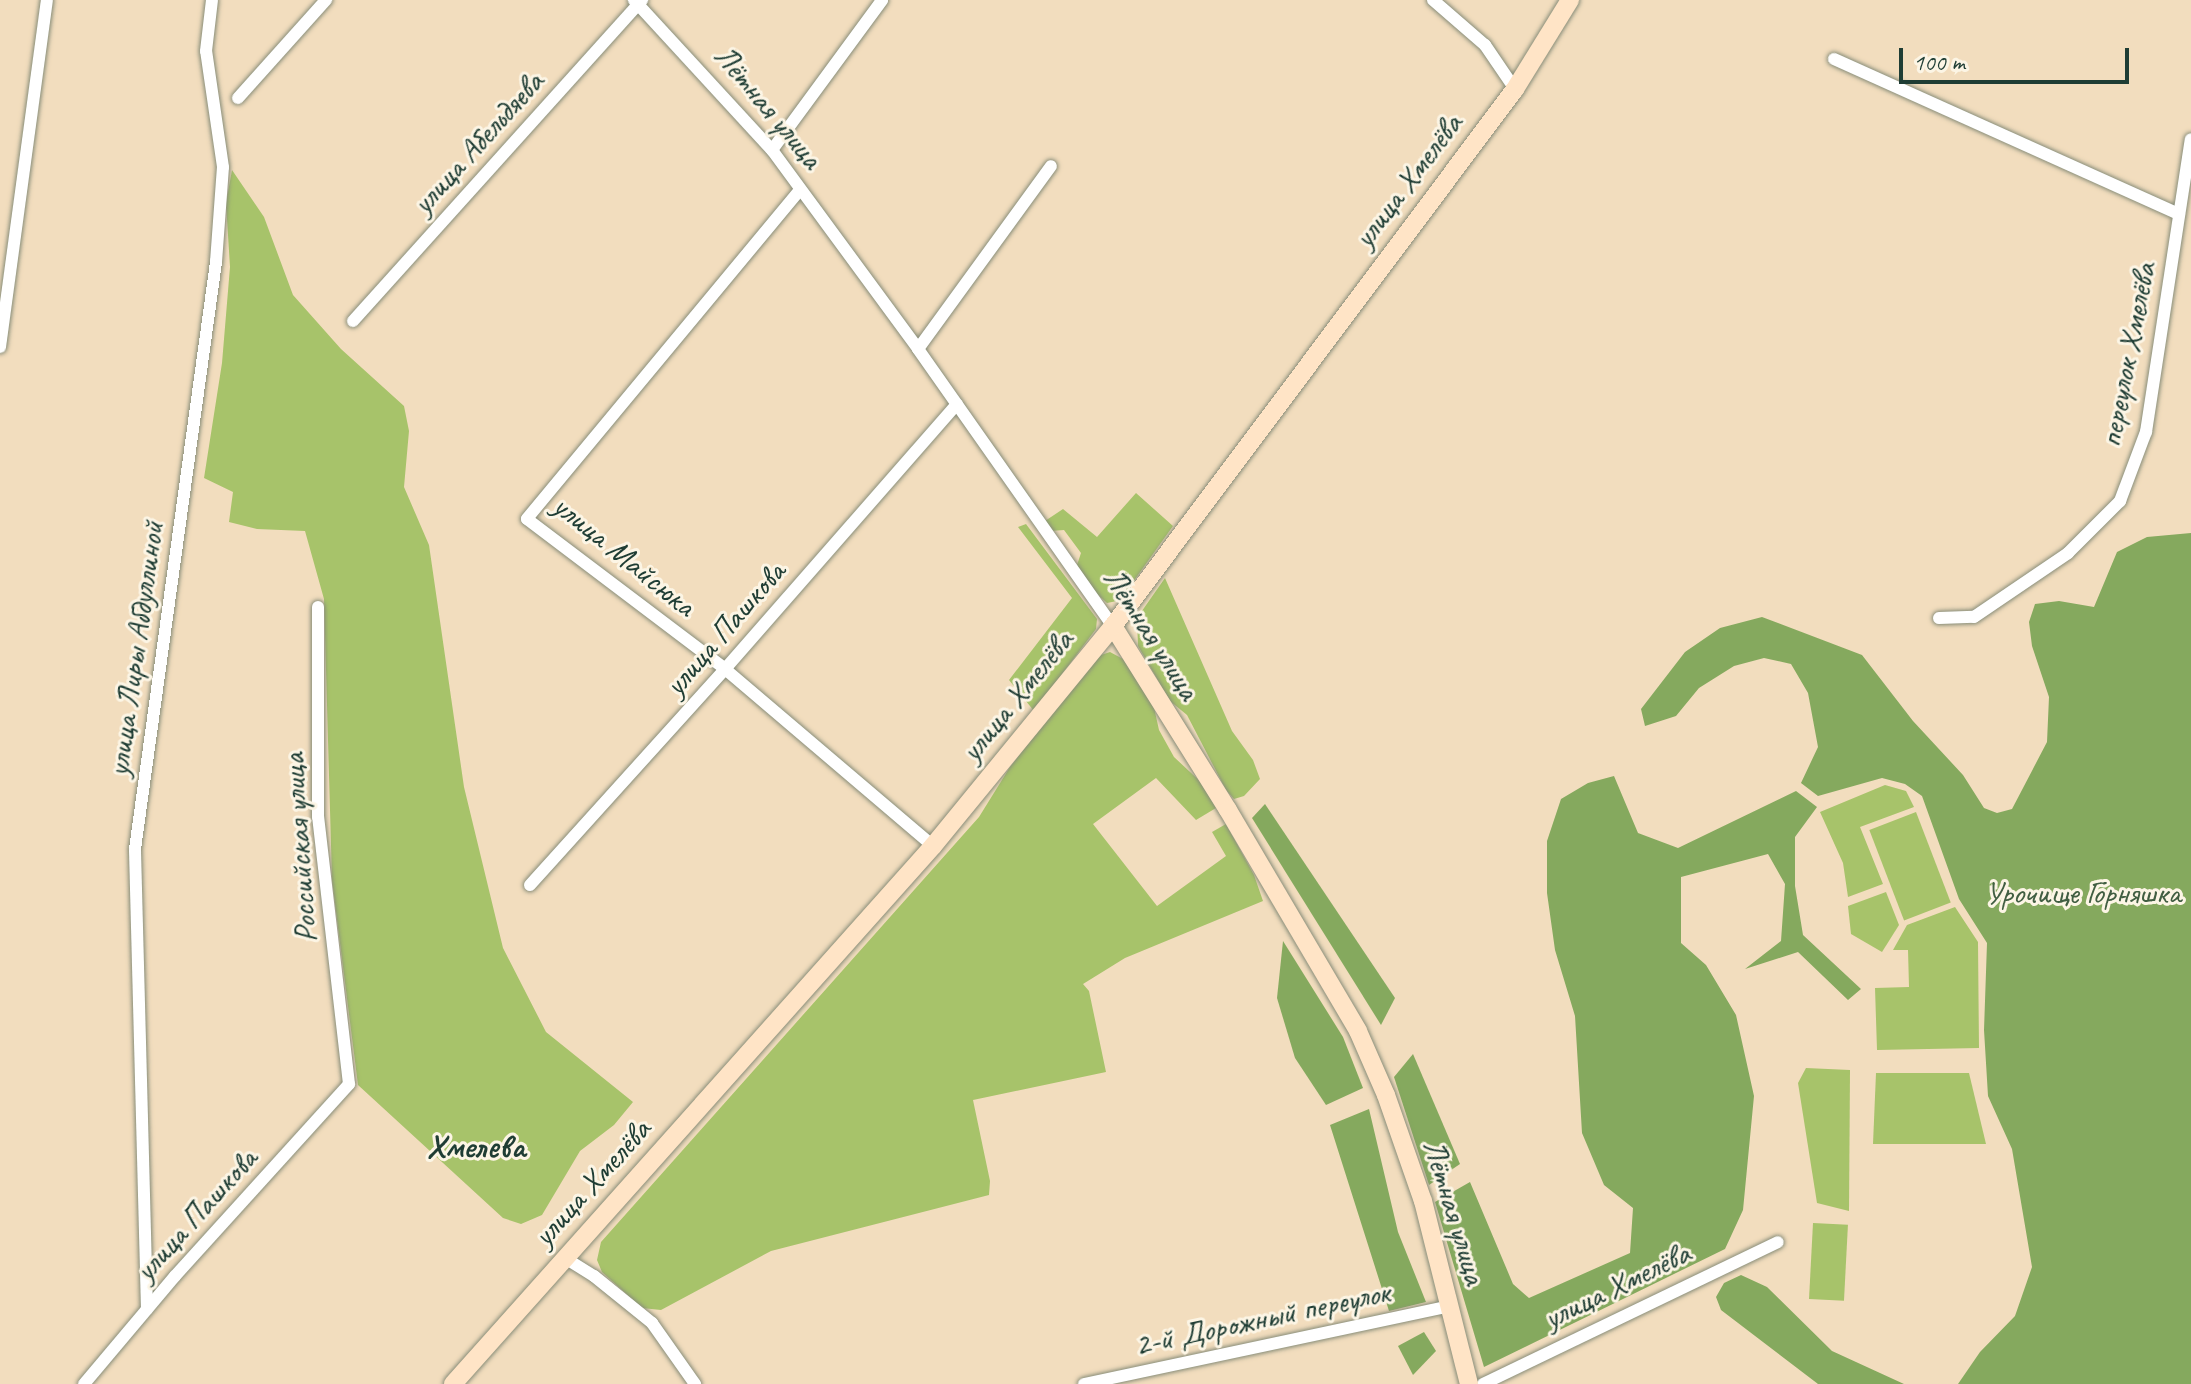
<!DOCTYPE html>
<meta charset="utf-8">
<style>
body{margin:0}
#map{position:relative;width:2191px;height:1384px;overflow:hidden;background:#f2ddbe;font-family:Caveat,sans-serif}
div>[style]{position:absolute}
.green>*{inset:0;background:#a7c36a;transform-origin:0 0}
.forest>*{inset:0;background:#85a95e}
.roads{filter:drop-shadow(0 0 2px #888d79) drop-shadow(0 0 2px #888d79)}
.street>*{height:12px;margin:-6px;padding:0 6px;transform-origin:6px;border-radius:6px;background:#fff}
.secondary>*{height:18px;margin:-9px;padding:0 9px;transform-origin:9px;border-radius:9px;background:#ffe4c6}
span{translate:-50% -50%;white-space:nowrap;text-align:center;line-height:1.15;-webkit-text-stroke:6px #fcf5e5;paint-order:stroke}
.street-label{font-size:32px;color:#1f3d34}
.park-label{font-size:32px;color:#415e42}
.neighbourhood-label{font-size:34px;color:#1f3d34;font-weight:700}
.scale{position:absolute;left:1899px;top:48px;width:230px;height:36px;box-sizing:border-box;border:4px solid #1f3d34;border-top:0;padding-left:10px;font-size:24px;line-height:28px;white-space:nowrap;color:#1f3d34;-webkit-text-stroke:6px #fcf5e5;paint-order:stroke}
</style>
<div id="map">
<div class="green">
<div style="clip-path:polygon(232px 170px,264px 217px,293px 295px,341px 349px,404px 406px,409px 431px,404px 487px,429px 545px,464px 787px,503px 948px,546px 1032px,633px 1102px,614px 1125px,580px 1151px,542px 1215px,521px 1224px,503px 1218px,358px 1085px,332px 880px,324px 599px,305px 531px,257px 529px,229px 522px,233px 492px,204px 478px,222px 363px,230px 267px,226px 203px)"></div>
<div style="clip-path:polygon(1136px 493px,1173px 526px,1128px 589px,1117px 601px,1107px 603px,1094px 591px,1077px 565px,1081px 553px,1064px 530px,1051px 531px,1045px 521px,1063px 509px,1097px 537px)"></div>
<div style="clip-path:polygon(1026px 524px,1097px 619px,1096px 629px,1034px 711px,1009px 680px,1072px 598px,1018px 527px)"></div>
<div style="clip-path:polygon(1165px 578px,1232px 731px,1253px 760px,1260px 779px,1244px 796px,1234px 799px,1226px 790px,1187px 715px,1170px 701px,1138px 646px,1137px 618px)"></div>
<div style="clip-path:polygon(1110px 652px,1123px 659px,1153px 703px,1159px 730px,1174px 757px,1205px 786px,1216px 808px,1196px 820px,1156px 778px,1093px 824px,1157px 906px,1226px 856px,1212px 832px,1226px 824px,1254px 875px,1263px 901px,1125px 958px,1083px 984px,1089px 991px,1106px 1072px,973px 1100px,990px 1181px,989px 1195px,771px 1251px,661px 1310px,642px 1308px,602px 1272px,597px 1260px,601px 1242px,979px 817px,1010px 767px,1088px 667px,1098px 656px)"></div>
<div style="clip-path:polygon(1885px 785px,1906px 791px,1914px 807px,1860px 827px,1883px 884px,1848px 897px,1843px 863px,1820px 812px)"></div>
<div style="left:1916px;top:812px;width:97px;height:50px;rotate:69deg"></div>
<div style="clip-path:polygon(1886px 892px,1899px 925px,1882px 952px,1851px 934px,1848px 906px)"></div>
<div style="clip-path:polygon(1955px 907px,1978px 942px,1979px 1048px,1877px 1050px,1875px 988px,1909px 987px,1908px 950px,1893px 950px,1907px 925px)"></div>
<div style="clip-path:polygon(1806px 1068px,1850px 1070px,1849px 1211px,1817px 1203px,1798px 1083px)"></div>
<div style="clip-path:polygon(1876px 1073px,1969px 1073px,1986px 1144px,1873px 1144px)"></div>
<div style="left:1813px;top:1223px;width:35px;height:76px;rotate:3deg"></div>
</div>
<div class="forest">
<div style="clip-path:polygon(2191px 533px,2191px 1384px,1958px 1384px,1980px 1352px,2015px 1316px,2032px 1267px,2012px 1149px,1988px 1096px,1984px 1030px,1987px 943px,1959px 899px,1922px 796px,1905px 784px,1882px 778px,1818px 796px,1801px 783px,1818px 747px,1808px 693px,1791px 664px,1764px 658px,1734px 666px,1699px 688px,1676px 716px,1645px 726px,1641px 709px,1685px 652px,1720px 628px,1762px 617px,1862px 655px,1913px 721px,1963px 775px,1984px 808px,1997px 813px,2012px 809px,2047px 742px,2049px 697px,2032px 646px,2029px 622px,2035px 604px,2059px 601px,2094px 607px,2117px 552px,2147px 537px)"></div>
<div style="clip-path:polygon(1614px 776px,1638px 833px,1678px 848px,1796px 791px,1817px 807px,1795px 837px,1795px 886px,1803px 935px,1861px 989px,1848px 1000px,1798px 952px,1745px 969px,1781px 941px,1785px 884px,1768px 854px,1681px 877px,1681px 943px,1706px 965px,1736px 1015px,1754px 1096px,1743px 1210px,1725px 1249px,1484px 1367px,1435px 1202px,1470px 1182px,1513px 1284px,1529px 1298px,1630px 1253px,1633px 1208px,1604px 1185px,1582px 1133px,1575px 1016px,1555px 950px,1547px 893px,1547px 841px,1561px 799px,1588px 783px)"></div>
<div style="clip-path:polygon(1265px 804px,1395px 998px,1381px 1025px,1252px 818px)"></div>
<div style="clip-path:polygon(1283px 941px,1343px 1037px,1363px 1088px,1326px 1105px,1295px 1058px,1277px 998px)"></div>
<div style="clip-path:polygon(1413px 1054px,1460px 1164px,1429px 1185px,1394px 1077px)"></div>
<div style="clip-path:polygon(1369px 1109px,1398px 1232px,1426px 1302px,1389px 1311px,1330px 1125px)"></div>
<div style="clip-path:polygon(1741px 1275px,1767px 1287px,1832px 1351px,1904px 1384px,1818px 1384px,1721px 1310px,1716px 1297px,1724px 1283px)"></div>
<div style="clip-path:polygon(1424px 1332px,1436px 1351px,1413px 1375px,1398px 1346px)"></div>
</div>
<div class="roads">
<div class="street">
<div style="left:634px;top:0;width:204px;rotate:47.4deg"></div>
<div style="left:772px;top:150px;width:247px;rotate:53.7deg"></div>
<div style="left:918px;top:349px;width:339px;rotate:54.9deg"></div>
<div style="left:1433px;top:0;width:69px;rotate:40.9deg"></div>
<div style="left:1485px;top:45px;width:53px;rotate:55.7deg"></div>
<div style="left:1834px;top:59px;width:378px;rotate:24.2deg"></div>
<div style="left:238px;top:98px;width:132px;rotate:-48.1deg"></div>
<div style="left:772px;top:150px;width:186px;rotate:-53.7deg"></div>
<div style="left:799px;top:191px;width:426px;rotate:129.7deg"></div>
<div style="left:527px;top:519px;width:248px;rotate:37.1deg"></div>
<div style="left:725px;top:669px;width:273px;rotate:40.4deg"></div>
<div style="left:353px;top:321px;width:432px;rotate:-48deg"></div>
<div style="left:0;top:347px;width:350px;rotate:-82.3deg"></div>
<div style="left:918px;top:349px;width:226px;rotate:-54deg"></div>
<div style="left:1939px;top:618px;width:35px;rotate:-2deg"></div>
<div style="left:1974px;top:617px;width:114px;rotate:-34.2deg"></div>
<div style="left:2068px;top:553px;width:74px;rotate:-45deg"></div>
<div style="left:2120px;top:501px;width:74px;rotate:-69.4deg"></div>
<div style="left:2146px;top:432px;width:296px;rotate:-81.3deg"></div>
<div style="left:530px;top:885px;width:291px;rotate:-47.9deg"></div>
<div style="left:725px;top:669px;width:352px;rotate:-48.8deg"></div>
<div style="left:565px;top:1258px;width:34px;rotate:32deg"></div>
<div style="left:594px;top:1276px;width:75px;rotate:39deg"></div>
<div style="left:652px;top:1323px;width:75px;rotate:54.8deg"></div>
<div style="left:147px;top:1309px;width:460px;rotate:-91.5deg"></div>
<div style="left:135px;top:849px;width:593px;rotate:-82.14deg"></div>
<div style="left:216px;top:262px;width:95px;rotate:-85.8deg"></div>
<div style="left:223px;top:167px;width:117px;rotate:-98.3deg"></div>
<div style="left:206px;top:51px;width:51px;rotate:-83.3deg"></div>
<div style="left:84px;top:1384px;width:141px;rotate:-49.9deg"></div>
<div style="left:175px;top:1276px;width:259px;rotate:-47.8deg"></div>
<div style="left:349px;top:1084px;width:269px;rotate:-96.6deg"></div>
<div style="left:318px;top:817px;width:210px;rotate:-90deg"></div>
<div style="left:1084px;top:1384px;width:374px;rotate:-12deg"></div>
<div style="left:1483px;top:1384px;width:327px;rotate:-25.7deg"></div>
</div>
<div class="secondary">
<div style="left:1113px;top:626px;width:217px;rotate:58deg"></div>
<div style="left:1228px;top:810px;width:256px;rotate:59.5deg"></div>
<div style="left:1358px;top:1031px;width:70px;rotate:66.4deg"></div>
<div style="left:1386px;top:1095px;width:112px;rotate:70.8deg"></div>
<div style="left:1423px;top:1201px;width:189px;rotate:75.9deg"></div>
<div style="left:453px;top:1384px;width:721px;rotate:-48.26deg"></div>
<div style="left:933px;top:846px;width:284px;rotate:-50.7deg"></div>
<div style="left:1113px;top:626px;width:671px;rotate:-53.18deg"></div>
<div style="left:1515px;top:89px;width:105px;rotate:-58.3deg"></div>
</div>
</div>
<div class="street-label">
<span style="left:768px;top:107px;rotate:50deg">Лётная улица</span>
<span style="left:478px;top:143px;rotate:-48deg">улица Абельдяева</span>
<span style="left:1408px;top:181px;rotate:-53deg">улица Хмелёва</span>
<span style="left:2128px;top:355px;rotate:-79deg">переулок Хмелёва</span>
<span style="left:624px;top:556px;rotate:39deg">улица Майсюка</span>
<span style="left:725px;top:629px;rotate:-49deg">улица Пашкова</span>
<span style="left:1151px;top:634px;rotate:57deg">Лётная улица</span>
<span style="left:136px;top:649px;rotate:-82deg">улица Лиры Абдуллиной</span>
<span style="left:1017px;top:696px;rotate:-51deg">улица Хмелёва</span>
<span style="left:300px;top:848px;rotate:-94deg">Российская улица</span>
<span style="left:592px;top:1183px;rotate:-48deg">улица Хмелёва</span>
<span style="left:1454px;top:1212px;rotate:73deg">Лётная улица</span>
<span style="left:196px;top:1215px;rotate:-48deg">улица Пашкова</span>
<span style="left:1617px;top:1286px;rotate:-26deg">улица Хмелёва</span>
<span style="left:1262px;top:1319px;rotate:-12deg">2-й Дорожный переулок</span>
</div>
<div class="park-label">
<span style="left:2083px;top:893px">Урочище Горняшка</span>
</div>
<div class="neighbourhood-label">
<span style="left:476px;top:1146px">Хмелева</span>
</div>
<div class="scale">100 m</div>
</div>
